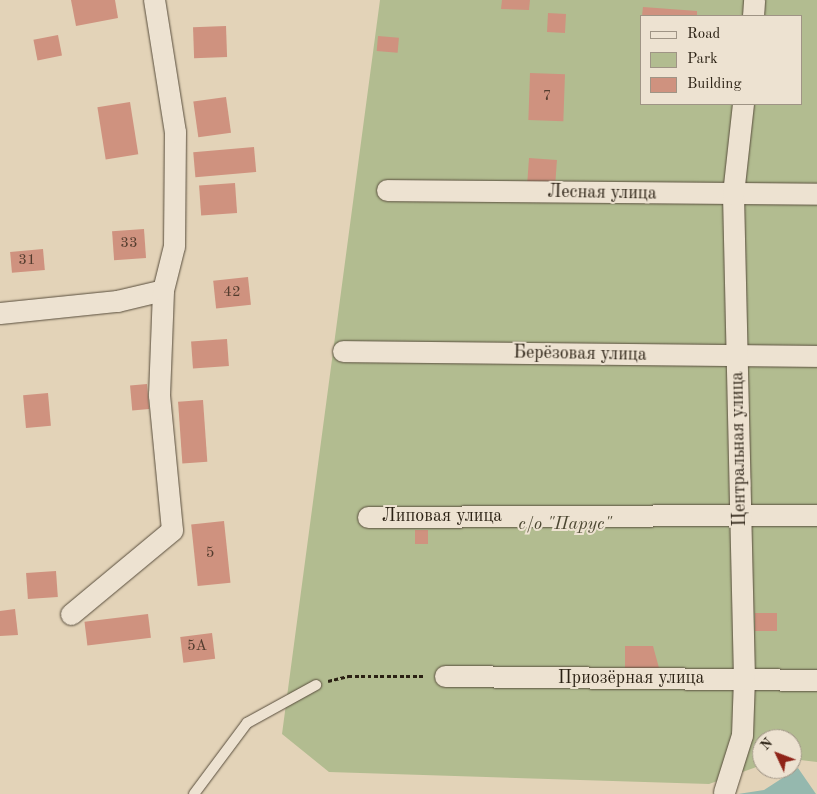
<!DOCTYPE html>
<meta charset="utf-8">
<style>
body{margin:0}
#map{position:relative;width:817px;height:794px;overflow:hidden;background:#e3d3b8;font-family:"Old Standard TT",serif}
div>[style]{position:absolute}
.green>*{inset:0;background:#b2bc90}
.water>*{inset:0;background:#95b8ae}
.building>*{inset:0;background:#cf927f;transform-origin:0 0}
.path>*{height:3px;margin-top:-1.5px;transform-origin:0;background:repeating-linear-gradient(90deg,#2a2013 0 4px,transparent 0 6.5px)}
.roads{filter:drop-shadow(0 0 1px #584d3c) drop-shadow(0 0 1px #584d3c)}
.service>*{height:10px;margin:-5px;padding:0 5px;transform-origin:5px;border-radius:5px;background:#ede2d1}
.minor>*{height:21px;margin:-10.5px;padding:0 10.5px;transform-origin:10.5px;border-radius:10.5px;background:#ede2d1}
span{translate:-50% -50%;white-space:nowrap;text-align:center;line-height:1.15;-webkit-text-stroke:4px #ede2d1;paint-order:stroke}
.number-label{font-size:15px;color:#533c2e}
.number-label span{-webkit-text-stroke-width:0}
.street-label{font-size:18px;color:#2a2013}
.park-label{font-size:18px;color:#4c4732;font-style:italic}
.legend{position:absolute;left:640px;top:15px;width:162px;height:90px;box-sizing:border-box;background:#ede2d1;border:1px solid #9f9485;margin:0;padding:6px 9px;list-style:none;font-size:15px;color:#2a2013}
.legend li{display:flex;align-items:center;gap:10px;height:25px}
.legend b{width:25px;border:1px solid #9f9485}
.north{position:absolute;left:752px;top:729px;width:50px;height:50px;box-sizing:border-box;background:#ede2d1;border:1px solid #9f9485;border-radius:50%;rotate:313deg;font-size:14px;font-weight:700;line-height:20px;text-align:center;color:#2a2013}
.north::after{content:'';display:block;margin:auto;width:18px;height:22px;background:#8f2418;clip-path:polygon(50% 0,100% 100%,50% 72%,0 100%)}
</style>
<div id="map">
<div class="green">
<div style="clip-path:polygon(evenodd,380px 0,817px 0,817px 762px,792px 759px,792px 739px,762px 739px,762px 765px,709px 784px,329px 772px,282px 734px,380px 0,641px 16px,801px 16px,801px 104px,641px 104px,641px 16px)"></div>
</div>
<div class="water">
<div style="clip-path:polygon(798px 768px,816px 794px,738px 794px,764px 790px)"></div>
</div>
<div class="building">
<div style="clip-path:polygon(71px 0,115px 0,118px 18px,76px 26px)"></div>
<div style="clip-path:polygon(502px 0,530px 0,529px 10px,501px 9px)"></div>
<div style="clip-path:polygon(643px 7px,697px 11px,697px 16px,642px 16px)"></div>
<div style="left:548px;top:13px;width:18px;height:19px;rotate:3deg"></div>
<div style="left:226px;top:26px;width:31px;height:33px;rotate:88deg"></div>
<div style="left:58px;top:35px;width:21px;height:25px;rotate:79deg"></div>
<div style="left:378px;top:36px;width:21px;height:15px;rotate:5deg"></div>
<div style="left:530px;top:73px;width:35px;height:47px;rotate:2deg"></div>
<div style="left:226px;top:97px;width:36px;height:33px;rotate:82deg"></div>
<div style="left:130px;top:102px;width:53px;height:33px;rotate:81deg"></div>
<div style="left:254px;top:147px;width:25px;height:61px;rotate:85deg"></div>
<div style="left:529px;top:158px;width:28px;height:24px;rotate:4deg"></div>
<div style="left:235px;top:183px;width:30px;height:36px;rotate:86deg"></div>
<div style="left:144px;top:229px;width:29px;height:32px;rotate:86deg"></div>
<div style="left:43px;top:249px;width:21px;height:33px;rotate:85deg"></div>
<div style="left:248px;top:277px;width:28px;height:35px;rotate:84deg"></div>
<div style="left:227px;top:339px;width:27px;height:36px;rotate:86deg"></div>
<div style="left:147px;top:384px;width:25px;height:17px;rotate:85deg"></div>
<div style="left:48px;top:393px;width:33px;height:25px;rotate:85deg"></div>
<div style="left:203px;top:400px;width:62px;height:25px;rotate:86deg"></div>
<div style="left:224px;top:521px;width:62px;height:33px;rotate:84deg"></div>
<div style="left:415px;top:530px;width:13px;height:14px"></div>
<div style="left:56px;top:571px;width:26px;height:30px;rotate:86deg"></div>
<div style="clip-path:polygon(15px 609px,18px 635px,0 636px,0 611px)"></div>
<div style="left:755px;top:613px;width:22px;height:18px"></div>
<div style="left:148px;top:614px;width:24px;height:64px;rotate:83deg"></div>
<div style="left:212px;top:633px;width:26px;height:32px;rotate:83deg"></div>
<div style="clip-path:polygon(625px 646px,653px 646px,659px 668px,625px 668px)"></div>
</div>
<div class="path">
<div style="left:328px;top:681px;width:21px;rotate:-14deg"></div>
<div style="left:348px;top:676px;width:78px"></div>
</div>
<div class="roads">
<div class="service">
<div style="left:194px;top:794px;width:89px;rotate:-53.3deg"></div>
<div style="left:247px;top:723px;width:79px;rotate:-28.8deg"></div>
</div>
<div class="minor">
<div style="left:753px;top:16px;width:16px;rotate:-86deg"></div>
<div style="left:387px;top:190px;width:430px;rotate:0.5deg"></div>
<div style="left:0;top:313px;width:118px;rotate:-5.9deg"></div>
<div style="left:117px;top:301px;width:47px;rotate:-13.4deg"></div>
<div style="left:343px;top:351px;width:474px;rotate:0.6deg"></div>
<div style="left:368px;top:517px;width:449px;rotate:-0.3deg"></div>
<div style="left:71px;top:614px;width:131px;rotate:-39.7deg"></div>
<div style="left:172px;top:530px;width:136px;rotate:-95.5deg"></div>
<div style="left:159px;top:395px;width:105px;rotate:-87.8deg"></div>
<div style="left:163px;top:290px;width:45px;rotate:-76deg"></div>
<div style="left:174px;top:246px;width:114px;rotate:-89.5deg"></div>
<div style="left:175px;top:132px;width:134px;rotate:-99deg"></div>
<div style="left:445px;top:676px;width:372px;rotate:0.6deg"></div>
<div style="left:724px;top:792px;width:60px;rotate:-72.5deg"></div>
<div style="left:742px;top:735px;width:56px;rotate:-88deg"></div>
<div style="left:744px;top:679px;width:485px;rotate:-91.3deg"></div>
<div style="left:733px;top:194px;width:91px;rotate:-83.7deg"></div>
</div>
</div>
<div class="number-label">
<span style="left:547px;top:97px">7</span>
<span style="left:129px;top:244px">33</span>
<span style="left:27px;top:261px">31</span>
<span style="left:232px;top:293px">42</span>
<span style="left:210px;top:554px">5</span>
<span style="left:197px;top:647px">5А</span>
</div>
<div class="street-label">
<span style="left:602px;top:193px;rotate:1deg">Лесная улица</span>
<span style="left:580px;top:354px;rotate:1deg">Берёзовая улица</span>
<span style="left:739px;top:449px;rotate:-91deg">Центральная улица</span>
<span style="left:442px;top:516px">Липовая улица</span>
<span style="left:631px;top:678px">Приозёрная улица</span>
</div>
<div class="park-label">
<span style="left:565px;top:524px">с/о "Парус"</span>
</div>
<ul class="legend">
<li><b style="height:6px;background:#ede2d1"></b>Road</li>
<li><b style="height:14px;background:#b2bc90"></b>Park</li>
<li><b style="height:14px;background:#cf927f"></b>Building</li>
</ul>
<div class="north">N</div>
</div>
